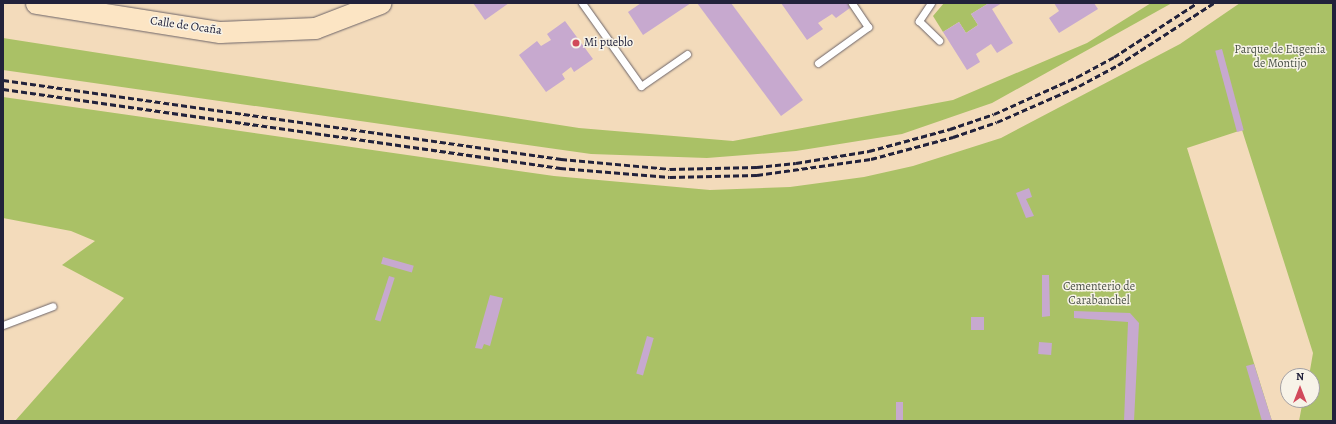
<!DOCTYPE html>
<meta charset="utf-8">
<style>
body{margin:0}
#map{position:relative;width:1336px;height:424px;overflow:hidden;background:#f3dbbb;font-family:Alegreya,serif}
div>[style]{position:absolute}
.green>*{inset:0;background:#aac166}
.building>*{inset:0;background:#c7a9cf;transform-origin:0 0}
.roads{filter:drop-shadow(0 0 1px #6b6368) drop-shadow(0 0 1px #6b6368)}
.lane>*{height:7px;margin:-3.5px;padding:0 3.5px;transform-origin:3.5px;border-radius:3.5px;background:#fff}
.secondary>*{height:21px;margin:-10.5px;padding:0 10.5px;transform-origin:10.5px;border-radius:10.5px;background:#fce5c4}
.rail>*{height:3px;margin-top:-1.5px;transform-origin:0;background:repeating-linear-gradient(90deg,#22223b 0 6px,transparent 0 9px)}
.dots>*{width:11px;height:11px;translate:-50% -50%;box-sizing:border-box;border:2px solid #f7f3e8;border-radius:50%}
span{translate:-50% -50%;white-space:nowrap;text-align:center;line-height:1.15;-webkit-text-stroke:3px #f7f3e8;paint-order:stroke}
.street-label{font-size:12px;color:#22223b}
.poi-label{font-size:12px;color:#22223b}
.left{translate:0 -50%;text-align:left}
.park-label{font-size:12px;color:#4b5248}
.frame{position:absolute;inset:0;border:4px solid #22223b;pointer-events:none}
.north{position:absolute;left:1280px;top:368px;width:40px;height:40px;box-sizing:border-box;background:#f7f3e8;border:1px solid #a29fa3;border-radius:50%;rotate:0deg;font-size:11px;font-weight:700;line-height:16px;text-align:center;color:#22223b}
.north::after{content:'';display:block;margin:auto;width:14px;height:18px;background:#d1495b;clip-path:polygon(50% 0,100% 100%,50% 72%,0 100%)}
</style>
<div id="map">
<div class="green">
<div style="clip-path:polygon(944px 3px,989px 3px,971px 14px,978px 25px,966px 33px,959px 22px,943px 32px,933px 16px)"></div>
<div style="clip-path:polygon(1151px 3px,1172px 3px,992px 103px,902px 134px,796px 151px,707px 158px,591px 154px,3px 70px,3px 38px,579px 128px,733px 141px,953px 100px,1087px 43px)"></div>
<div style="clip-path:polygon(1240px 3px,1333px 3px,1333px 421px,1299px 421px,1303px 400px,1312px 400px,1312px 376px,1309px 376px,1313px 353px,1242px 130px,1187px 148px,1272px 421px,15px 421px,124px 298px,62px 265px,95px 241px,71px 231px,3px 218px,3px 97px,554px 176px,710px 190px,790px 187px,864px 177px,913px 166px,1001px 138px,1180px 44px)"></div>
</div>
<div class="building">
<div style="clip-path:polygon(473px 3px,509px 3px,485px 20px)"></div>
<div style="clip-path:polygon(641px 3px,691px 3px,643px 35px,628px 12px)"></div>
<div style="clip-path:polygon(697px 3px,731px 3px,803px 100px,781px 116px)"></div>
<div style="clip-path:polygon(781px 3px,847px 3px,850px 8px,836px 18px,832px 14px,818px 23px,823px 29px,807px 40px)"></div>
<div style="clip-path:polygon(989px 3px,1002px 3px,992px 9px,1013px 43px,997px 53px,991px 44px,976px 54px,980px 62px,967px 70px,943px 32px,959px 22px,966px 33px,978px 25px,971px 14px)"></div>
<div style="clip-path:polygon(1054px 3px,1094px 3px,1098px 9px,1059px 33px,1049px 18px,1059px 11px)"></div>
<div style="clip-path:polygon(565px 21px,593px 59px,574px 72px,571px 67px,562px 74px,565px 79px,546px 92px,519px 55px,537px 41px,541px 46px,551px 40px,547px 34px)"></div>
<div style="left:1222px;top:49px;width:84px;height:7px;rotate:75deg"></div>
<div style="clip-path:polygon(1029px 188px,1032px 197px,1026px 199px,1034px 216px,1026px 218px,1016px 193px)"></div>
<div style="left:383px;top:257px;width:32px;height:7px;rotate:16deg"></div>
<div style="clip-path:polygon(1042px 275px,1049px 275px,1050px 316px,1042px 317px)"></div>
<div style="left:389px;top:276px;width:6px;height:46px;rotate:18deg"></div>
<div style="clip-path:polygon(490px 295px,503px 298px,490px 346px,484px 344px,482px 349px,475px 348px)"></div>
<div style="clip-path:polygon(1074px 311px,1130px 313px,1139px 323px,1134px 421px,1124px 421px,1128px 322px,1074px 318px)"></div>
<div style="left:971px;top:317px;width:13px;height:13px"></div>
<div style="left:647px;top:336px;width:7px;height:39px;rotate:16deg"></div>
<div style="left:1039px;top:342px;width:13px;height:12px;rotate:4deg"></div>
<div style="clip-path:polygon(1254px 364px,1272px 421px,1262px 421px,1246px 366px)"></div>
<div style="left:896px;top:402px;width:7px;height:19px"></div>
</div>
<div class="roads">
<div class="lane">
<div style="left:582px;top:3px;width:102px;rotate:54.6deg"></div>
<div style="left:641px;top:86px;width:56px;rotate:-34.8deg"></div>
<div style="left:931px;top:3px;width:22px;rotate:124deg"></div>
<div style="left:919px;top:21px;width:28px;rotate:44deg"></div>
<div style="left:818px;top:63px;width:62px;rotate:-35.8deg"></div>
<div style="left:868px;top:27px;width:29px;rotate:-124deg"></div>
<div style="left:3px;top:325px;width:53px;rotate:-20.8deg"></div>
</div>
<div class="secondary">
<div style="left:36px;top:3px;width:186px;rotate:9deg"></div>
<div style="left:220px;top:32px;width:95px;rotate:-2.4deg"></div>
<div style="left:315px;top:28px;width:70px;rotate:-21deg"></div>
</div>
</div>
<div class="rail">
<div style="left:3px;top:80px;width:564px;rotate:8.06deg"></div>
<div style="left:561px;top:159px;width:109px;rotate:5.2deg"></div>
<div style="left:670px;top:169px;width:87px;rotate:-1.3deg"></div>
<div style="left:757px;top:167px;width:39px;rotate:-6deg"></div>
<div style="left:796px;top:163px;width:74px;rotate:-9.3deg"></div>
<div style="left:869px;top:151px;width:84px;rotate:-15.2deg"></div>
<div style="left:950px;top:129px;width:46px;rotate:-18.8deg"></div>
<div style="left:994px;top:114px;width:91px;rotate:-24deg"></div>
<div style="left:1077px;top:77px;width:42px;rotate:-28.4deg"></div>
<div style="left:1114px;top:57px;width:99px;rotate:-33deg"></div>
<div style="left:3px;top:89px;width:563px;rotate:8.07deg"></div>
<div style="left:560px;top:168px;width:110px;rotate:4.7deg"></div>
<div style="left:670px;top:177px;width:87px;rotate:-1.3deg"></div>
<div style="left:757px;top:175px;width:115px;rotate:-8deg"></div>
<div style="left:871px;top:159px;width:85px;rotate:-15deg"></div>
<div style="left:953px;top:137px;width:46px;rotate:-18.8deg"></div>
<div style="left:997px;top:122px;width:90px;rotate:-23.7deg"></div>
<div style="left:1079px;top:86px;width:44px;rotate:-28.3deg"></div>
<div style="left:1118px;top:65px;width:114px;rotate:-32.9deg"></div>
</div>
<div class="dots">
<div style="left:576px;top:43px;background:#d1495b"></div>
</div>
<div class="street-label">
<span style="left:186px;top:26px;rotate:8deg">Calle de Ocaña</span>
</div>
<div class="poi-label">
<span class="left" style="left:584px;top:43px">Mi pueblo</span>
</div>
<div class="park-label">
<span style="left:1280px;top:57px">Parque de Eugenia<br>de Montijo</span>
<span style="left:1099px;top:294px">Cementerio de<br>Carabanchel</span>
</div>
<div class="frame"></div>
<div class="north">N</div>
</div>
